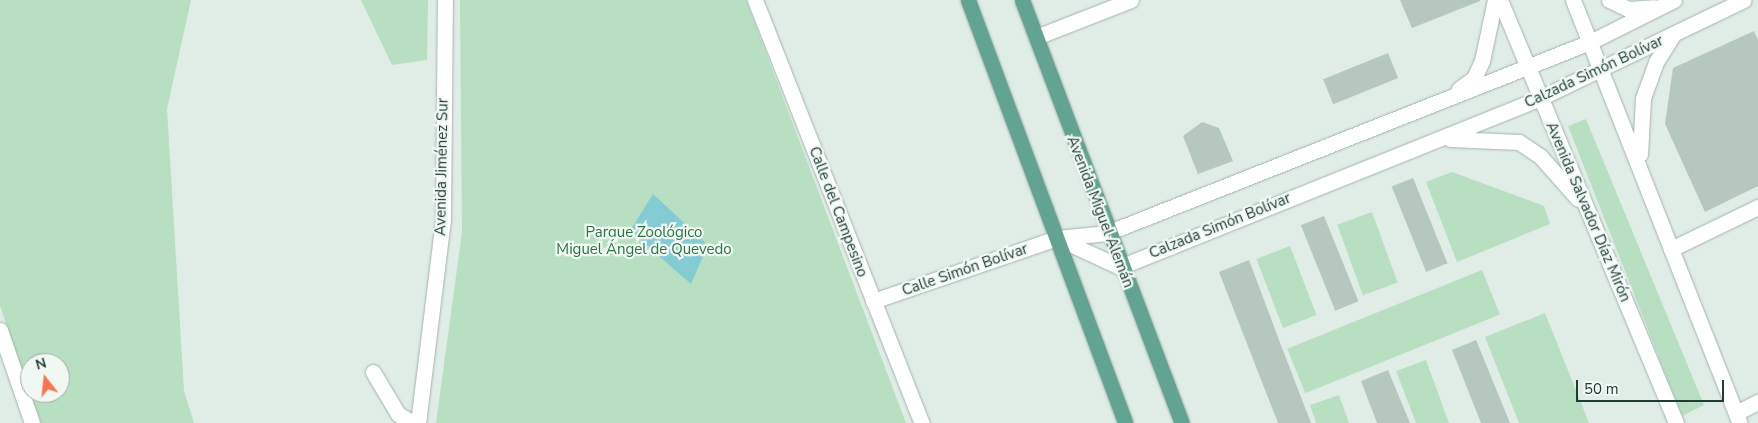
<!DOCTYPE html>
<meta charset="utf-8">
<style>
body{margin:0}
#map{position:relative;width:1758px;height:423px;overflow:hidden;background:#e0ece6;font-family:"Nunito Sans",sans-serif}
div>[style]{position:absolute}
.green>*{inset:0;background:#b8dfc1;transform-origin:0 0}
.water>*{inset:0;background:#85cbd4}
.building>*{inset:0;background:#b5c7bf;transform-origin:0 0}
.roads{filter:drop-shadow(0 0 1px #a3b4ad) drop-shadow(0 0 1px #a3b4ad)}
.minor>*{height:15px;margin:-7.5px;padding:0 7.5px;transform-origin:7.5px;border-radius:7.5px;background:#fff}
.secondary>*{height:15px;margin:-7.5px;padding:0 7.5px;transform-origin:7.5px;border-radius:7.5px;background:#fff}
.primary>*{height:15px;margin:-7.5px;padding:0 7.5px;transform-origin:7.5px;border-radius:7.5px;background:#62a491}
span{translate:-50% -50%;white-space:nowrap;text-align:center;line-height:1.15;-webkit-text-stroke:4.5px #f1f8f4;paint-order:stroke}
.street-label{font-size:15px;color:#203d35}
.park-label{font-size:15px;color:#287644}
.north{position:absolute;left:20px;top:353px;width:50px;height:50px;box-sizing:border-box;background:#f1f8f4;border:1px solid #9dada8;border-radius:50%;rotate:344deg;font-size:14px;font-weight:700;line-height:20px;text-align:center;color:#203d35}
.north::after{content:'';display:block;margin:auto;width:18px;height:22px;background:#f97551;clip-path:polygon(50% 0,100% 100%,50% 72%,0 100%)}
.scale{position:absolute;left:1576px;top:380px;width:148px;height:22px;box-sizing:border-box;border:2px solid #203d35;border-top:0;padding-left:6px;font-size:15px;line-height:18px;white-space:nowrap;color:#203d35;-webkit-text-stroke:4px #f1f8f4;paint-order:stroke}
</style>
<div id="map">
<div class="green">
<div style="clip-path:polygon(0 0,191px 0,167px 109px,184px 391px,194px 423px,41px 423px,30px 393px,60px 393px,60px 363px,30px 363px,30px 392px,0 306px)"></div>
<div style="clip-path:polygon(361px 0,428px 0,427px 60px,392px 65px)"></div>
<div style="clip-path:polygon(460px 0,746px 0,906px 423px,436px 423px,462px 232px)"></div>
<div style="clip-path:polygon(1586px 119px,1704px 405px,1682px 416px,1568px 126px)"></div>
<div style="clip-path:polygon(1452px 172px,1544px 206px,1550px 224px,1457px 262px,1426px 182px)"></div>
<div style="left:1372px;top:212px;width:75px;height:37px;rotate:70deg"></div>
<div style="left:1290px;top:246px;width:74px;height:36px;rotate:69deg"></div>
<div style="left:1482px;top:270px;width:48px;height:210px;rotate:68deg"></div>
<div style="clip-path:polygon(1545px 313px,1589px 423px,1519px 423px,1485px 337px)"></div>
<div style="clip-path:polygon(1426px 360px,1449px 423px,1416px 423px,1396px 371px)"></div>
<div style="clip-path:polygon(1339px 395px,1349px 423px,1316px 423px,1310px 405px)"></div>
</div>
<div class="water">
<div style="clip-path:polygon(653px 194px,708px 245px,691px 284px,630px 231px)"></div>
</div>
<div class="building">
<div style="clip-path:polygon(1400px 0,1480px 0,1480px 1px,1412px 28px)"></div>
<div style="clip-path:polygon(1754px 31px,1758px 40px,1758px 186px,1705px 212px,1665px 124px,1673px 68px)"></div>
<div style="left:1388px;top:53px;width:27px;height:70px;rotate:68deg"></div>
<div style="clip-path:polygon(1202px 122px,1219px 128px,1233px 161px,1198px 174px,1183px 136px)"></div>
<div style="left:1413px;top:178px;width:92px;height:23px;rotate:68deg"></div>
<div style="left:1324px;top:216px;width:92px;height:25px;rotate:68deg"></div>
<div style="clip-path:polygon(1249px 260px,1279px 340px,1311px 423px,1278px 423px,1219px 272px)"></div>
<div style="clip-path:polygon(1476px 340px,1510px 423px,1481px 423px,1452px 350px)"></div>
<div style="clip-path:polygon(1388px 370px,1410px 423px,1377px 423px,1361px 381px)"></div>
</div>
<div class="roads">
<div class="minor">
<div style="left:755px;top:0;width:455px;rotate:68.5deg"></div>
<div style="left:1036px;top:37px;width:102px;rotate:-21.3deg"></div>
<div style="left:1671px;top:249px;width:97px;rotate:-25.8deg"></div>
<div style="left:873px;top:301px;width:194px;rotate:-18.9deg"></div>
<div style="left:0;top:330px;width:98px;rotate:71deg"></div>
<div style="left:373px;top:372px;width:49px;rotate:59.2deg"></div>
<div style="left:398px;top:414px;width:17px;rotate:31deg"></div>
<div style="left:1736px;top:413px;width:25px;rotate:-27deg"></div>
<div style="left:418px;top:423px;width:205px;rotate:-83deg"></div>
<div style="left:443px;top:220px;width:220px;rotate:-89.5deg"></div>
</div>
<div class="secondary">
<div style="left:1500px;top:0;width:458px;rotate:67.4deg"></div>
<div style="left:1573px;top:0;width:455px;rotate:68.5deg"></div>
<div style="left:1609px;top:0;width:21px;rotate:25deg"></div>
<div style="left:1628px;top:9px;width:26px;rotate:-4deg"></div>
<div style="left:1459px;top:89px;width:19px;rotate:-36deg"></div>
<div style="left:1474px;top:78px;width:19px;rotate:-65deg"></div>
<div style="left:1482px;top:61px;width:62px;rotate:-78deg"></div>
<div style="left:1450px;top:139px;width:69px;rotate:2.5deg"></div>
<div style="left:1519px;top:142px;width:25px;rotate:34deg"></div>
<div style="left:1540px;top:156px;width:57px;rotate:48.5deg"></div>
<div style="left:1640px;top:154px;width:56px;rotate:-86.9deg"></div>
<div style="left:1643px;top:98px;width:38px;rotate:-70deg"></div>
<div style="left:1656px;top:62px;width:31px;rotate:-58deg"></div>
<div style="left:1057px;top:238px;width:69px;rotate:24.7deg"></div>
<div style="left:1120px;top:267px;width:453px;rotate:-21.9deg"></div>
<div style="left:1540px;top:98px;width:226px;rotate:-25.7deg"></div>
<div style="left:1058px;top:238px;width:49px;rotate:-5.8deg"></div>
<div style="left:1107px;top:233px;width:519px;rotate:-21.58deg"></div>
<div style="left:1590px;top:42px;width:94px;rotate:-26.6deg"></div>
</div>
<div class="primary">
<div style="left:968px;top:0;width:451px;rotate:69.6deg"></div>
<div style="left:1022px;top:0;width:452px;rotate:69.3deg"></div>
</div>
</div>
<div class="street-label">
<span style="left:1594px;top:72px;rotate:-25deg">Calzada Simón Bolívar</span>
<span style="left:442px;top:167px;rotate:-89deg">Avenida Jiménez Sur</span>
<span style="left:838px;top:212px;rotate:69deg">Calle del Campesino</span>
<span style="left:1100px;top:212px;rotate:69deg">Avenida Miguel Alemán</span>
<span style="left:1588px;top:212px;rotate:67deg">Avenida Salvador Díaz Mirón</span>
<span style="left:1220px;top:226px;rotate:-22deg">Calzada Simón Bolívar</span>
<span style="left:965px;top:270px;rotate:-19deg">Calle Simón Bolívar</span>
</div>
<div class="park-label">
<span style="left:644px;top:241px">Parque Zoológico<br>Miguel Ángel de Quevedo</span>
</div>
<div class="north">N</div>
<div class="scale">50 m</div>
</div>
